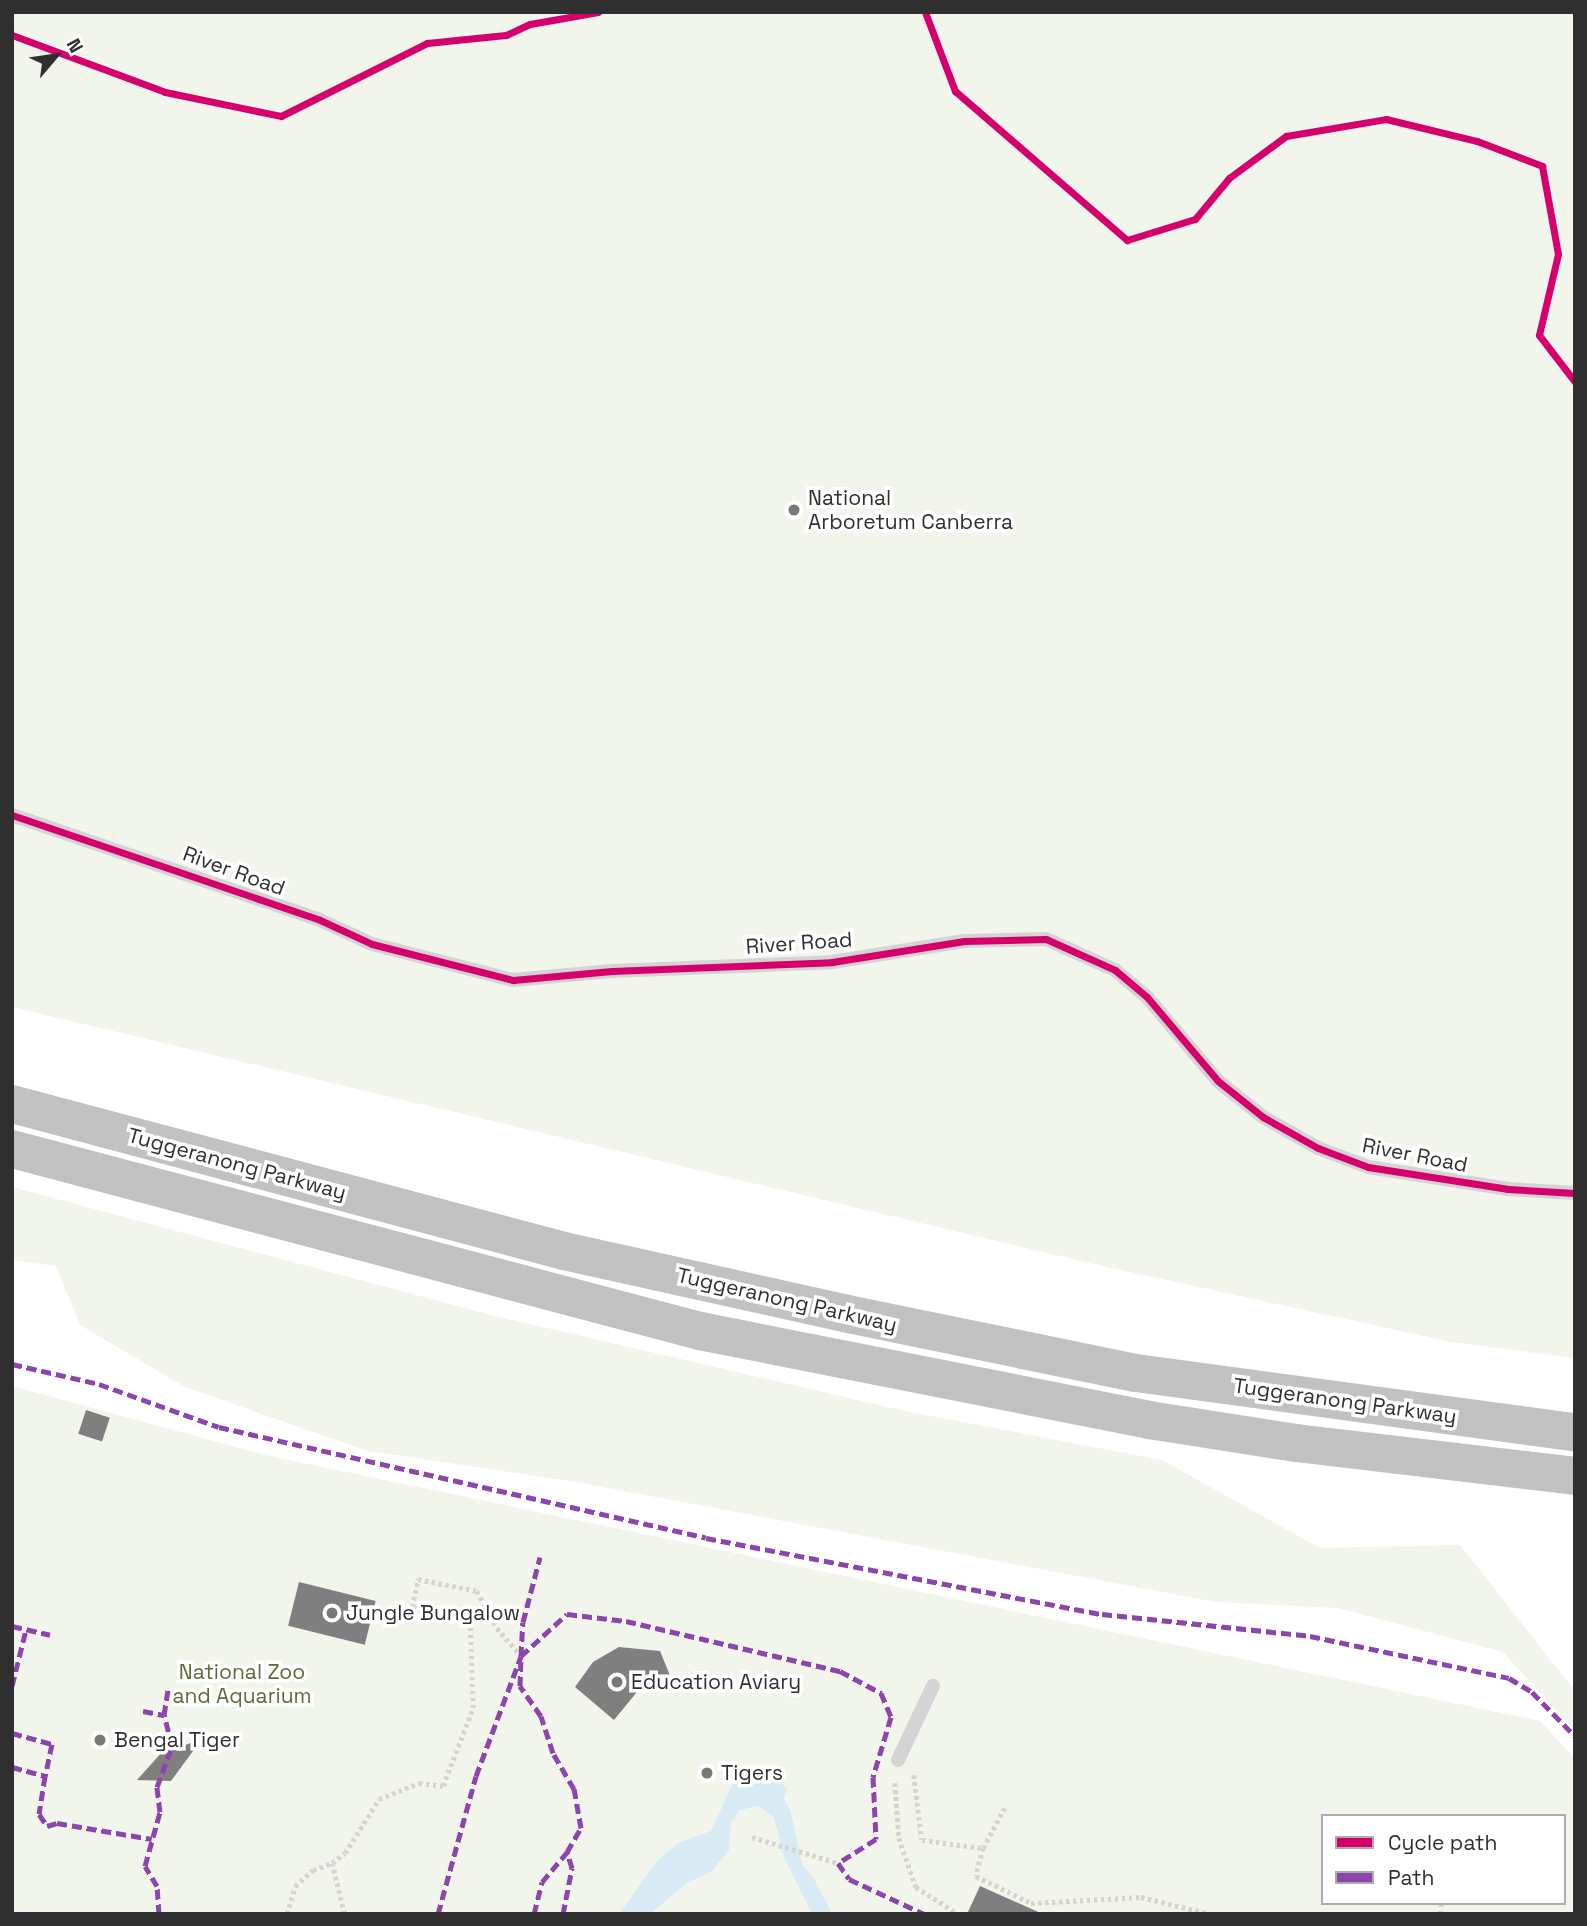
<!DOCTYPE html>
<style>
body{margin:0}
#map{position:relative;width:1587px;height:1926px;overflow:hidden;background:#fff;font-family:"Space Grotesk",sans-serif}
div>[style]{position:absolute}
.green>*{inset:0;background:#f1f5ec}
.water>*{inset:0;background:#d8eaf3}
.building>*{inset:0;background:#7f7f7f;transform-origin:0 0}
.path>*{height:4.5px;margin-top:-2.25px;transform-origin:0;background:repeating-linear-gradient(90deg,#d4d4d4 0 3.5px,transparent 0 7px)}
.lane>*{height:14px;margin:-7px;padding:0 7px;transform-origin:7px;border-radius:7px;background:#d4d4d4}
.highway>*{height:38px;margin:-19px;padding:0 19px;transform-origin:19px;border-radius:19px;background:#c1c1c1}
.quiet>*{height:5px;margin-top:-2.5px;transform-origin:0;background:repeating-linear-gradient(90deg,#8e44ad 0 10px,transparent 0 15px)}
.cycleway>*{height:7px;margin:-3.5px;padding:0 3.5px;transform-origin:3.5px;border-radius:3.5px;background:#d6006c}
.dots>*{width:19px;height:19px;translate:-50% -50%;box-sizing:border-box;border:4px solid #fff;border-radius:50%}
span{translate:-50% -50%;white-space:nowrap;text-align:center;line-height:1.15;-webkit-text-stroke:7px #fff;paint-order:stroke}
.poi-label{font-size:21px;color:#2f2f2f}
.left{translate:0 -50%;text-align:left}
.street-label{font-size:21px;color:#2f2f2f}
.park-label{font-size:21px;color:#556e3a}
.frame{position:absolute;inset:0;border:14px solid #2f2f2f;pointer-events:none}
.legend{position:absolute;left:1321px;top:1814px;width:245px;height:91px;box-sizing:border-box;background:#fff;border:2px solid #acacac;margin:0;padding:9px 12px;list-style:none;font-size:21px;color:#2f2f2f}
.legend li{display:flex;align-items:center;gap:14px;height:35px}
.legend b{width:35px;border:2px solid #acacac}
.north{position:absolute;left:21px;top:21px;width:70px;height:70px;-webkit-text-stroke:5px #fff;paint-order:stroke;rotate:61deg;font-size:19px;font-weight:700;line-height:28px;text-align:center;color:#2f2f2f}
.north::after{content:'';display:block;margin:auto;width:24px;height:32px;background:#2f2f2f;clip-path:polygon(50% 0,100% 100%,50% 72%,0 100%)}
</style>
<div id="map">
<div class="green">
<div style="clip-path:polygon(12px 12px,1575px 12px,1575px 1358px,1451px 1342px,1098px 1265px,12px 1007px)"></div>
<div style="clip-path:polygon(12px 1187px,491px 1315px,905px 1411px,1162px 1460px,1320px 1548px,1460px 1545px,1575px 1691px,1575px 1731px,1503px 1652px,1338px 1608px,1216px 1602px,570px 1481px,368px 1451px,185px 1387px,80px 1325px,56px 1266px,12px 1260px)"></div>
<div style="clip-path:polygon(evenodd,12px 1386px,265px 1455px,1540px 1721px,1575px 1759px,1575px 1914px,12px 1914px,12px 1386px,1323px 1816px,1564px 1816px,1564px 1903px,1323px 1903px,1323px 1816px)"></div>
</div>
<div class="water">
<div style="clip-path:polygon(764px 1765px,787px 1789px,784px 1798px,791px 1813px,802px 1865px,812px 1875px,832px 1914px,812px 1914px,784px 1857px,774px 1817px,758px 1806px,740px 1810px,731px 1822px,729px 1850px,712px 1871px,687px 1883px,650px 1914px,619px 1914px,657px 1861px,678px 1843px,711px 1831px,734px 1781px)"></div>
</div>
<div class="building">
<div style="left:86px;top:1410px;width:25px;height:25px;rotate:18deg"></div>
<div style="left:299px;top:1582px;width:79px;height:45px;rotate:14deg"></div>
<div style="clip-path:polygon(619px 1647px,660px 1651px,671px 1678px,641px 1687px,614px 1720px,575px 1687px,593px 1662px)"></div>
<div style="clip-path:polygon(201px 1740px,171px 1781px,137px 1780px,162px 1752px)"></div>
<div style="clip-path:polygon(980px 1886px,1043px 1914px,967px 1914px)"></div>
</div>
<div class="path">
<div style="left:914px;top:1775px;width:65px;rotate:83deg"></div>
<div style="left:922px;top:1840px;width:62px;rotate:7.5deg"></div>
<div style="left:983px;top:1848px;width:47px;rotate:-61.8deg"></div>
<div style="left:895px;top:1783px;width:55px;rotate:85.8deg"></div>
<div style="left:899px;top:1838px;width:52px;rotate:70.9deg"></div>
<div style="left:916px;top:1887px;width:50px;rotate:32.7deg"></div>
<div style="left:752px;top:1837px;width:90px;rotate:16.8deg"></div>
<div style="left:983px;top:1848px;width:29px;rotate:104deg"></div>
<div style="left:976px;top:1876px;width:61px;rotate:26.1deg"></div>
<div style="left:1031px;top:1903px;width:110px;rotate:-3.1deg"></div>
<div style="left:1141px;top:1897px;width:72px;rotate:13.7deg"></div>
<div style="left:287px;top:1914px;width:29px;rotate:-74deg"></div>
<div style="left:295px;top:1886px;width:24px;rotate:-42deg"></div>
<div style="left:313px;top:1870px;width:20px;rotate:-20deg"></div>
<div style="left:344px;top:1914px;width:52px;rotate:-103.2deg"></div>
<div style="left:332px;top:1863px;width:16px;rotate:-38deg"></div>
<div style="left:345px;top:1853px;width:64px;rotate:-57.8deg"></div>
<div style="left:379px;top:1799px;width:43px;rotate:-21.8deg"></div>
<div style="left:419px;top:1783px;width:24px;rotate:7deg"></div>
<div style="left:443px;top:1786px;width:84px;rotate:-69deg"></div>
<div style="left:473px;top:1708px;width:84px;rotate:-92deg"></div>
<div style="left:470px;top:1624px;width:60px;rotate:-163.7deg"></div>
<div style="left:412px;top:1607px;width:29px;rotate:-78deg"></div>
<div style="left:418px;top:1579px;width:60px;rotate:11.5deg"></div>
<div style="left:477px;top:1591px;width:42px;rotate:61.6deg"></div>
<div style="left:497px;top:1628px;width:37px;rotate:49deg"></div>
<div style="left:1440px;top:1914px;width:11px;rotate:-85deg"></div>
</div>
<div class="lane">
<div style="left:12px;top:815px;width:325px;rotate:18.8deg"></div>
<div style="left:320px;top:920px;width:57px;rotate:24.8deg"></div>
<div style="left:372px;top:944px;width:146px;rotate:14.3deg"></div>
<div style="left:513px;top:980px;width:99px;rotate:-5.2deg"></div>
<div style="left:612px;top:971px;width:220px;rotate:-2.3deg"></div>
<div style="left:832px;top:962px;width:134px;rotate:-9deg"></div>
<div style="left:964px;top:941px;width:82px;rotate:-1.4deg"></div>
<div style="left:1046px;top:939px;width:76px;rotate:24.2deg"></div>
<div style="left:1115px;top:970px;width:42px;rotate:40.2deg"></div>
<div style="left:1147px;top:997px;width:110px;rotate:49.8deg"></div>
<div style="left:1218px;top:1081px;width:58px;rotate:38.7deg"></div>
<div style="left:1263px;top:1117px;width:63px;rotate:29.4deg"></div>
<div style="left:1318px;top:1148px;width:53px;rotate:20.8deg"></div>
<div style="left:1368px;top:1167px;width:142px;rotate:8.9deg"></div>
<div style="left:1508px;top:1189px;width:67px;rotate:3.4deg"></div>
<div style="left:898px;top:1760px;width:82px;rotate:-64.7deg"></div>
</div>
<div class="highway">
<div style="left:12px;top:1104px;width:571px;rotate:14.91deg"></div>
<div style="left:564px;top:1251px;width:291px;rotate:12.5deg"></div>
<div style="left:848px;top:1314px;width:294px;rotate:11.6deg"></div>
<div style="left:1136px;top:1373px;width:443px;rotate:7.7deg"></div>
<div style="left:12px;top:1149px;width:712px;rotate:14.82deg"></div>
<div style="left:700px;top:1331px;width:458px;rotate:11.2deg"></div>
<div style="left:1149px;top:1420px;width:149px;rotate:8.9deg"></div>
<div style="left:1296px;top:1443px;width:281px;rotate:6.7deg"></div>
</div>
<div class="quiet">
<div style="left:12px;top:1364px;width:89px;rotate:12.9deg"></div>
<div style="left:99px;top:1384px;width:127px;rotate:19.7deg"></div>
<div style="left:219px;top:1427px;width:499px;rotate:12.8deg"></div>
<div style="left:706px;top:1538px;width:403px;rotate:10.9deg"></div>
<div style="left:1102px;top:1614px;width:209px;rotate:6deg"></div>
<div style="left:1310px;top:1636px;width:203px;rotate:11.9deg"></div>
<div style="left:1509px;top:1678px;width:27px;rotate:31deg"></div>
<div style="left:1532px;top:1692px;width:62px;rotate:45.7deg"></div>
<div style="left:12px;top:1626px;width:39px;rotate:13deg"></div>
<div style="left:12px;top:1686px;width:58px;rotate:-76deg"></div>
<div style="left:143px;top:1711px;width:21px;rotate:11deg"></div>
<div style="left:12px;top:1733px;width:41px;rotate:15.4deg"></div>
<div style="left:52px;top:1744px;width:33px;rotate:102deg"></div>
<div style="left:12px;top:1767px;width:34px;rotate:15deg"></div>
<div style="left:45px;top:1776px;width:38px;rotate:99deg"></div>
<div style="left:39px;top:1814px;width:14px;rotate:56deg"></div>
<div style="left:47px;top:1826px;width:10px;rotate:-17deg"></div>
<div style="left:57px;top:1823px;width:96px;rotate:9.6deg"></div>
<div style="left:159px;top:1914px;width:28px;rotate:-94deg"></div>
<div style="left:157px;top:1886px;width:23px;rotate:-121deg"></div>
<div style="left:145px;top:1866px;width:56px;rotate:-74.5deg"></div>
<div style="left:160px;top:1812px;width:25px;rotate:-97deg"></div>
<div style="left:157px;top:1787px;width:44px;rotate:-69.9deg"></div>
<div style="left:172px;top:1746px;width:32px;rotate:-104deg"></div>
<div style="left:164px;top:1715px;width:26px;rotate:-81deg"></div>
<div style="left:438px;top:1914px;width:143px;rotate:-74.6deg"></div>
<div style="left:476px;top:1776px;width:128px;rotate:-69.4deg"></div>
<div style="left:521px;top:1656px;width:34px;rotate:-87deg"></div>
<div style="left:523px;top:1622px;width:67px;rotate:-75.3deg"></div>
<div style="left:534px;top:1914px;width:33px;rotate:-76deg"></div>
<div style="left:542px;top:1882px;width:39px;rotate:-50deg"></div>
<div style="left:563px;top:1914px;width:47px;rotate:-78.9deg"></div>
<div style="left:572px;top:1868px;width:17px;rotate:-107deg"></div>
<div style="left:567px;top:1852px;width:28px;rotate:-60deg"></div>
<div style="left:581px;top:1828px;width:40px;rotate:-100deg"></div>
<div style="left:574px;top:1789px;width:42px;rotate:-120.3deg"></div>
<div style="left:553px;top:1753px;width:39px;rotate:-108deg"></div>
<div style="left:541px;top:1716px;width:37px;rotate:-125deg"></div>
<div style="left:520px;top:1686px;width:30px;rotate:-88deg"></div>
<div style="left:521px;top:1656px;width:62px;rotate:-42.4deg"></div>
<div style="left:567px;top:1614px;width:59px;rotate:6.8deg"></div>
<div style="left:626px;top:1621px;width:220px;rotate:13.2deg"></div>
<div style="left:840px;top:1671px;width:47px;rotate:28.2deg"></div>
<div style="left:881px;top:1693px;width:26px;rotate:67deg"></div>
<div style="left:891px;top:1717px;width:63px;rotate:106.7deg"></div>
<div style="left:873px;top:1777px;width:62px;rotate:87.2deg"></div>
<div style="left:876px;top:1839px;width:45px;rotate:147.7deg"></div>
<div style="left:838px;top:1863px;width:19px;rotate:55deg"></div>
<div style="left:849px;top:1879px;width:83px;rotate:25deg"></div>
</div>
<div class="cycleway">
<div style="left:925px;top:12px;width:85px;rotate:69.2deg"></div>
<div style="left:955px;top:91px;width:228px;rotate:40.9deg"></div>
<div style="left:1127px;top:240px;width:71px;rotate:-17.2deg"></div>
<div style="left:1195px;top:219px;width:53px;rotate:-50.3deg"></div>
<div style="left:1229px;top:178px;width:71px;rotate:-36.4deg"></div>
<div style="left:1286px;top:136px;width:101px;rotate:-9.6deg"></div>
<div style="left:1386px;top:119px;width:94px;rotate:13.6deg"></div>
<div style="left:1477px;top:141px;width:70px;rotate:21deg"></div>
<div style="left:1542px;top:166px;width:89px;rotate:79.7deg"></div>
<div style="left:1558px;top:254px;width:83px;rotate:103.2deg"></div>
<div style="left:1539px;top:335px;width:59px;rotate:52.5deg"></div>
<div style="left:12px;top:35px;width:163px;rotate:20.4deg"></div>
<div style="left:165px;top:92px;width:118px;rotate:11.7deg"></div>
<div style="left:281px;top:116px;width:163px;rotate:-26.6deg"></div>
<div style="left:427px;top:43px;width:79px;rotate:-5.8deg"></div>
<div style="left:506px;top:35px;width:26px;rotate:-25deg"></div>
<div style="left:530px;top:24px;width:69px;rotate:-10deg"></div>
<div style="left:12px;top:815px;width:325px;rotate:18.8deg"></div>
<div style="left:320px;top:920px;width:57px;rotate:24.8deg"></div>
<div style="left:372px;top:944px;width:146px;rotate:14.3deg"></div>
<div style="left:513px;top:980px;width:99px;rotate:-5.2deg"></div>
<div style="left:612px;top:971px;width:220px;rotate:-2.3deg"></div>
<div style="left:832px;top:962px;width:134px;rotate:-9deg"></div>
<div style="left:964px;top:941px;width:82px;rotate:-1.4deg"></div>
<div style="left:1046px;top:939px;width:76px;rotate:24.2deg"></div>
<div style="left:1115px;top:970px;width:42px;rotate:40.2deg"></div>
<div style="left:1147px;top:997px;width:110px;rotate:49.8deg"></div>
<div style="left:1218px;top:1081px;width:58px;rotate:38.7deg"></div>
<div style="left:1263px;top:1117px;width:63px;rotate:29.4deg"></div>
<div style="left:1318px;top:1148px;width:53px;rotate:20.8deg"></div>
<div style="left:1368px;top:1167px;width:142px;rotate:8.9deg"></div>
<div style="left:1508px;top:1189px;width:67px;rotate:3.4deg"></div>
</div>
<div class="dots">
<div style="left:794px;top:510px;background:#787878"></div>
<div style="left:332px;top:1613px;background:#787878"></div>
<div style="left:617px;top:1682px;background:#787878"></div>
<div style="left:100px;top:1740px;background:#787878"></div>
<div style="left:707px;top:1773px;background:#787878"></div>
</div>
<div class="poi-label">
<span class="left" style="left:808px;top:510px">National<br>Arboretum Canberra</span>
<span class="left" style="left:346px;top:1613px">Jungle Bungalow</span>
<span class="left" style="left:631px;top:1682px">Education Aviary</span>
<span class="left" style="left:114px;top:1740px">Bengal Tiger</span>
<span class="left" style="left:721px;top:1773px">Tigers</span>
</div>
<div class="street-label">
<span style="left:234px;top:871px;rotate:20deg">River Road</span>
<span style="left:799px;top:943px;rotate:-4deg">River Road</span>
<span style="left:1415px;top:1155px;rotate:11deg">River Road</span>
<span style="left:237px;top:1164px;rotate:15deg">Tuggeranong Parkway</span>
<span style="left:787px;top:1300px;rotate:13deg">Tuggeranong Parkway</span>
<span style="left:1345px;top:1401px;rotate:8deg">Tuggeranong Parkway</span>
</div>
<div class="park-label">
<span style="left:242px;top:1684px">National Zoo<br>and Aquarium</span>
</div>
<div class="frame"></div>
<ul class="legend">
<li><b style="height:9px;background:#d6006c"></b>Cycle path</li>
<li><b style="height:9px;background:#8e44ad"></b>Path</li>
</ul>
<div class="north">N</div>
</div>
